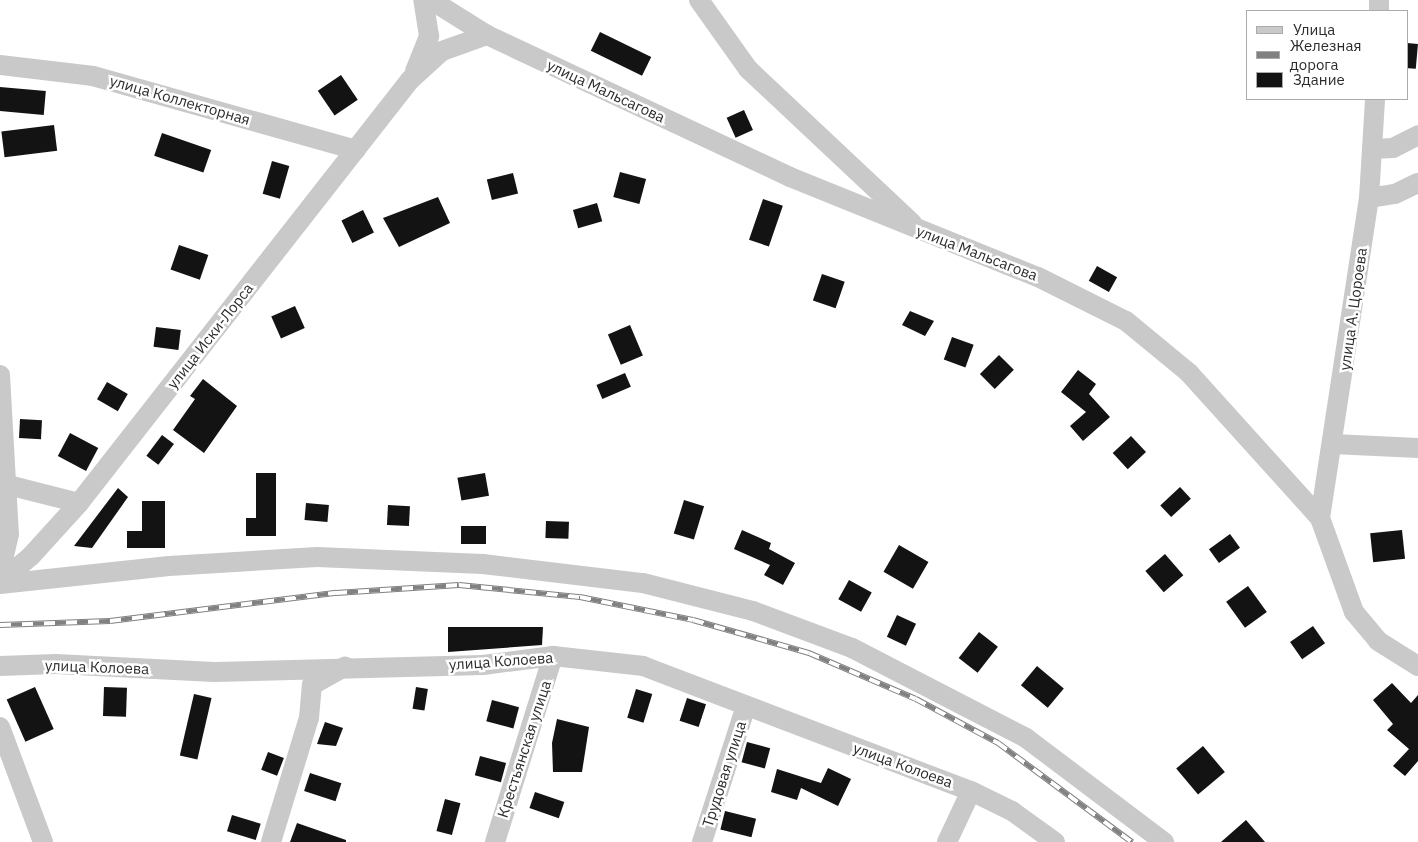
<!DOCTYPE html>
<meta charset="utf-8">
<style>
body{margin:0}
#map{position:relative;width:1418px;height:842px;overflow:hidden;background:#fff;font-family:"IBM Plex Sans",sans-serif}
div>[style]{position:absolute}
.building>*{inset:0;background:#131313;transform-origin:0 0}
.minor>*{height:20px;margin:-10px;padding:0 10px;transform-origin:10px;border-radius:10px;background:#c9c9c9}
.rail>*{height:5.5px;margin-top:-2.75px;transform-origin:0;background:repeating-linear-gradient(90deg,#fff 0 11px,#818181 0 22px);box-sizing:border-box;border-block:1px solid #818181}
span{translate:-50% -50%;white-space:nowrap;text-align:center;line-height:1.15;-webkit-text-stroke:5px #fff;paint-order:stroke}
.street-label{font-size:15px;color:#2c2c2c}
.legend{position:absolute;left:1246px;top:10px;width:162px;height:90px;box-sizing:border-box;background:#fff;border:1px solid #ababab;margin:0;padding:6px 9px;list-style:none;font-size:15px;color:#2c2c2c}
.legend li{display:flex;align-items:center;gap:10px;height:25px}
.legend b{width:25px;border:1px solid #ababab}
</style>
<div id="map">
<div class="building">
<div style="left:600px;top:32px;width:57px;height:21px;rotate:26deg"></div>
<div style="left:1407px;top:43px;width:11px;height:25px;rotate:5deg"></div>
<div style="left:341px;top:75px;width:30px;height:28px;rotate:56deg"></div>
<div style="left:0;top:87px;width:46px;height:24px;rotate:5deg"></div>
<div style="left:744px;top:110px;width:22px;height:19px;rotate:66deg"></div>
<div style="left:54px;top:125px;width:26px;height:53px;rotate:83deg"></div>
<div style="left:162px;top:133px;width:52px;height:24px;rotate:19deg"></div>
<div style="left:272px;top:161px;width:18px;height:34px;rotate:16deg"></div>
<div style="left:620px;top:172px;width:27px;height:26px;rotate:15deg"></div>
<div style="left:513px;top:173px;width:21px;height:27px;rotate:76deg"></div>
<div style="clip-path:polygon(438px 197px,450px 223px,399px 247px,383px 218px)"></div>
<div style="left:763px;top:199px;width:21px;height:43px;rotate:19deg"></div>
<div style="left:597px;top:203px;width:19px;height:25px;rotate:74deg"></div>
<div style="left:363px;top:210px;width:25px;height:24px;rotate:64deg"></div>
<div style="left:179px;top:245px;width:31px;height:26px;rotate:19deg"></div>
<div style="left:1097px;top:266px;width:23px;height:17px;rotate:29deg"></div>
<div style="left:822px;top:274px;width:24px;height:28px;rotate:19deg"></div>
<div style="left:295px;top:306px;width:24px;height:26px;rotate:66deg"></div>
<div style="clip-path:polygon(910px 311px,934px 321px,925px 336px,902px 325px)"></div>
<div style="left:630px;top:325px;width:33px;height:24px;rotate:67deg"></div>
<div style="left:156px;top:327px;width:25px;height:20px;rotate:7deg"></div>
<div style="left:952px;top:337px;width:23px;height:24px;rotate:20deg"></div>
<div style="left:999px;top:355px;width:21px;height:27px;rotate:45deg"></div>
<div style="clip-path:polygon(1078px 370px,1096px 384px,1089px 394px,1110px 417px,1083px 441px,1070px 426px,1086px 412px,1061px 392px)"></div>
<div style="left:625px;top:373px;width:15px;height:31px;rotate:67deg"></div>
<div style="clip-path:polygon(203px 379px,237px 406px,204px 453px,173px 430px,195px 399px,190px 396px)"></div>
<div style="left:107px;top:382px;width:24px;height:20px;rotate:30deg"></div>
<div style="left:20px;top:419px;width:22px;height:19px;rotate:3deg"></div>
<div style="left:70px;top:433px;width:32px;height:26px;rotate:28deg"></div>
<div style="left:162px;top:435px;width:15px;height:26px;rotate:37deg"></div>
<div style="left:1131px;top:436px;width:22px;height:25px;rotate:47deg"></div>
<div style="clip-path:polygon(256px 473px,276px 473px,276px 536px,246px 536px,246px 518px,256px 518px)"></div>
<div style="left:485px;top:473px;width:23px;height:28px;rotate:80deg"></div>
<div style="left:1180px;top:487px;width:16px;height:27px;rotate:47deg"></div>
<div style="clip-path:polygon(118px 488px,128px 497px,92px 548px,74px 546px)"></div>
<div style="left:684px;top:500px;width:21px;height:35px;rotate:17deg"></div>
<div style="clip-path:polygon(142px 501px,165px 501px,165px 548px,127px 548px,127px 531px,142px 531px)"></div>
<div style="left:306px;top:503px;width:23px;height:17px;rotate:5deg"></div>
<div style="left:388px;top:505px;width:22px;height:20px;rotate:3deg"></div>
<div style="left:546px;top:521px;width:23px;height:17px;rotate:2deg"></div>
<div style="left:461px;top:526px;width:25px;height:18px"></div>
<div style="clip-path:polygon(742px 530px,771px 543px,769px 549px,795px 563px,783px 585px,764px 575px,770px 565px,734px 549px)"></div>
<div style="left:1402px;top:530px;width:29px;height:32px;rotate:84deg"></div>
<div style="left:1230px;top:534px;width:17px;height:26px;rotate:54deg"></div>
<div style="left:899px;top:545px;width:34px;height:31px;rotate:30deg"></div>
<div style="left:1165px;top:554px;width:28px;height:26px;rotate:49deg"></div>
<div style="left:849px;top:580px;width:26px;height:22px;rotate:29deg"></div>
<div style="left:1248px;top:586px;width:32px;height:27px;rotate:54deg"></div>
<div style="left:897px;top:615px;width:21px;height:24px;rotate:25deg"></div>
<div style="left:1313px;top:626px;width:21px;height:28px;rotate:55deg"></div>
<div style="clip-path:polygon(448px 627px,543px 627px,542px 645px,448px 652px)"></div>
<div style="left:979px;top:632px;width:24px;height:33px;rotate:38deg"></div>
<div style="left:1037px;top:666px;width:35px;height:25px;rotate:40deg"></div>
<div style="clip-path:polygon(1392px 683px,1411px 703px,1418px 695px,1418px 761px,1405px 776px,1393px 766px,1409px 749px,1387px 730px,1393px 724px,1373px 700px)"></div>
<div style="left:35px;top:687px;width:46px;height:31px;rotate:66deg"></div>
<div style="left:104px;top:687px;width:23px;height:29px;rotate:2deg"></div>
<div style="left:416px;top:687px;width:12px;height:22px;rotate:9deg"></div>
<div style="left:636px;top:689px;width:17px;height:30px;rotate:17deg"></div>
<div style="left:194px;top:694px;width:18px;height:63px;rotate:13deg"></div>
<div style="left:687px;top:698px;width:20px;height:24px;rotate:18deg"></div>
<div style="left:492px;top:700px;width:28px;height:22px;rotate:15deg"></div>
<div style="clip-path:polygon(557px 719px,589px 727px,582px 772px,553px 772px,552px 743px)"></div>
<div style="clip-path:polygon(325px 722px,343px 728px,336px 746px,317px 744px)"></div>
<div style="left:747px;top:742px;width:24px;height:21px;rotate:15deg"></div>
<div style="left:1203px;top:746px;width:34px;height:35px;rotate:50deg"></div>
<div style="left:268px;top:752px;width:17px;height:19px;rotate:21deg"></div>
<div style="left:480px;top:756px;width:27px;height:20px;rotate:15deg"></div>
<div style="clip-path:polygon(828px 768px,851px 779px,838px 806px,801px 788px,797px 800px,771px 792px,777px 769px,821px 783px)"></div>
<div style="left:310px;top:773px;width:33px;height:19px;rotate:18deg"></div>
<div style="left:535px;top:792px;width:31px;height:17px;rotate:19deg"></div>
<div style="left:445px;top:799px;width:16px;height:33px;rotate:15deg"></div>
<div style="left:725px;top:811px;width:32px;height:19px;rotate:14deg"></div>
<div style="left:232px;top:815px;width:30px;height:17px;rotate:17deg"></div>
<div style="clip-path:polygon(1246px 820px,1265px 842px,1221px 842px)"></div>
<div style="clip-path:polygon(297px 823px,346px 840px,346px 842px,290px 842px)"></div>
</div>
<div class="minor">
<div style="left:431px;top:0;width:66px;rotate:32deg"></div>
<div style="left:699px;top:0;width:85px;rotate:54.6deg"></div>
<div style="left:748px;top:69px;width:225px;rotate:43.2deg"></div>
<div style="left:1379px;top:11px;width:11px;rotate:-90deg"></div>
<div style="left:0;top:65px;width:94px;rotate:6.7deg"></div>
<div style="left:93px;top:76px;width:273px;rotate:15.7deg"></div>
<div style="left:415px;top:71px;width:38px;rotate:-68deg"></div>
<div style="left:429px;top:36px;width:36px;rotate:-99deg"></div>
<div style="left:1372px;top:149px;width:21px;rotate:-3deg"></div>
<div style="left:1393px;top:148px;width:28px;rotate:-27deg"></div>
<div style="left:1369px;top:198px;width:26px;rotate:-9deg"></div>
<div style="left:1395px;top:194px;width:25px;rotate:-26deg"></div>
<div style="left:0;top:375px;width:159px;rotate:86.8deg"></div>
<div style="left:9px;top:534px;width:40px;rotate:103deg"></div>
<div style="left:1333px;top:444px;width:85px;rotate:2.7deg"></div>
<div style="left:8px;top:485px;width:73px;rotate:14.2deg"></div>
<div style="left:1320px;top:518px;width:324px;rotate:-81.3deg"></div>
<div style="left:1369px;top:198px;width:99px;rotate:-86.5deg"></div>
<div style="left:0;top:582px;width:40px;rotate:-40deg"></div>
<div style="left:31px;top:556px;width:72px;rotate:-47.8deg"></div>
<div style="left:79px;top:503px;width:537px;rotate:-51.96deg"></div>
<div style="left:410px;top:80px;width:43px;rotate:-42.2deg"></div>
<div style="left:442px;top:51px;width:48px;rotate:-19.6deg"></div>
<div style="left:487px;top:35px;width:335px;rotate:25.1deg"></div>
<div style="left:790px;top:177px;width:267px;rotate:22deg"></div>
<div style="left:1038px;top:277px;width:98px;rotate:26.6deg"></div>
<div style="left:1126px;top:321px;width:82px;rotate:39.5deg"></div>
<div style="left:1189px;top:373px;width:195px;rotate:47.9deg"></div>
<div style="left:1320px;top:518px;width:100px;rotate:70.1deg"></div>
<div style="left:1354px;top:612px;width:38px;rotate:50deg"></div>
<div style="left:1378px;top:641px;width:47px;rotate:32deg"></div>
<div style="left:0;top:584px;width:170px;rotate:-6.1deg"></div>
<div style="left:169px;top:566px;width:148px;rotate:-3.5deg"></div>
<div style="left:317px;top:557px;width:166px;rotate:2.4deg"></div>
<div style="left:483px;top:564px;width:161px;rotate:6.8deg"></div>
<div style="left:643px;top:583px;width:114px;rotate:14.3deg"></div>
<div style="left:753px;top:611px;width:106px;rotate:20.5deg"></div>
<div style="left:852px;top:648px;width:196px;rotate:27.3deg"></div>
<div style="left:1026px;top:738px;width:173px;rotate:37deg"></div>
<div style="left:0;top:666px;width:56px;rotate:-2deg"></div>
<div style="left:56px;top:664px;width:158px;rotate:2.9deg"></div>
<div style="left:214px;top:672px;width:269px;rotate:-1.5deg"></div>
<div style="left:483px;top:665px;width:71px;rotate:-7.3deg"></div>
<div style="left:553px;top:656px;width:91px;rotate:6.3deg"></div>
<div style="left:643px;top:666px;width:351px;rotate:20.9deg"></div>
<div style="left:971px;top:791px;width:46px;rotate:26deg"></div>
<div style="left:1012px;top:811px;width:53px;rotate:35.8deg"></div>
<div style="left:0;top:727px;width:123px;rotate:69.5deg"></div>
<div style="left:271px;top:842px;width:130px;rotate:-73deg"></div>
<div style="left:309px;top:718px;width:33px;rotate:-85deg"></div>
<div style="left:312px;top:685px;width:38px;rotate:-29deg"></div>
<div style="left:495px;top:842px;width:195px;rotate:-72.7deg"></div>
<div style="left:702px;top:842px;width:143px;rotate:-72.1deg"></div>
<div style="left:947px;top:842px;width:56px;rotate:-64.8deg"></div>
</div>
<div class="rail">
<div style="left:0;top:625px;width:110px;rotate:-2.1deg"></div>
<div style="left:110px;top:621px;width:228px;rotate:-7.1deg"></div>
<div style="left:336px;top:593px;width:123px;rotate:-3.7deg"></div>
<div style="left:459px;top:585px;width:122px;rotate:5.7deg"></div>
<div style="left:580px;top:597px;width:115px;rotate:11.5deg"></div>
<div style="left:693px;top:620px;width:121px;rotate:15.9deg"></div>
<div style="left:809px;top:653px;width:116px;rotate:23.3deg"></div>
<div style="left:916px;top:699px;width:93px;rotate:28.2deg"></div>
<div style="left:998px;top:743px;width:167px;rotate:36.5deg"></div>
</div>
<div class="street-label">
<span style="left:606px;top:91px;rotate:25deg">улица Мальсагова</span>
<span style="left:180px;top:100px;rotate:16deg">улица Коллекторная</span>
<span style="left:977px;top:253px;rotate:21deg">улица Мальсагова</span>
<span style="left:1353px;top:309px;rotate:-82deg">улица А. Цороева</span>
<span style="left:210px;top:336px;rotate:-52deg">улица Иски-Лорса</span>
<span style="left:501px;top:661px;rotate:-4deg">улица Колоева</span>
<span style="left:97px;top:667px;rotate:2deg">улица Колоева</span>
<span style="left:524px;top:749px;rotate:-72deg">Крестьянская улица</span>
<span style="left:903px;top:765px;rotate:20deg">улица Колоева</span>
<span style="left:724px;top:774px;rotate:-72deg">Трудовая улица</span>
</div>
<ul class="legend">
<li><b style="height:6px;background:#c9c9c9"></b>Улица</li>
<li><b style="height:6px;background:#818181"></b>Железная дорога</li>
<li><b style="height:14px;background:#131313"></b>Здание</li>
</ul>
</div>
